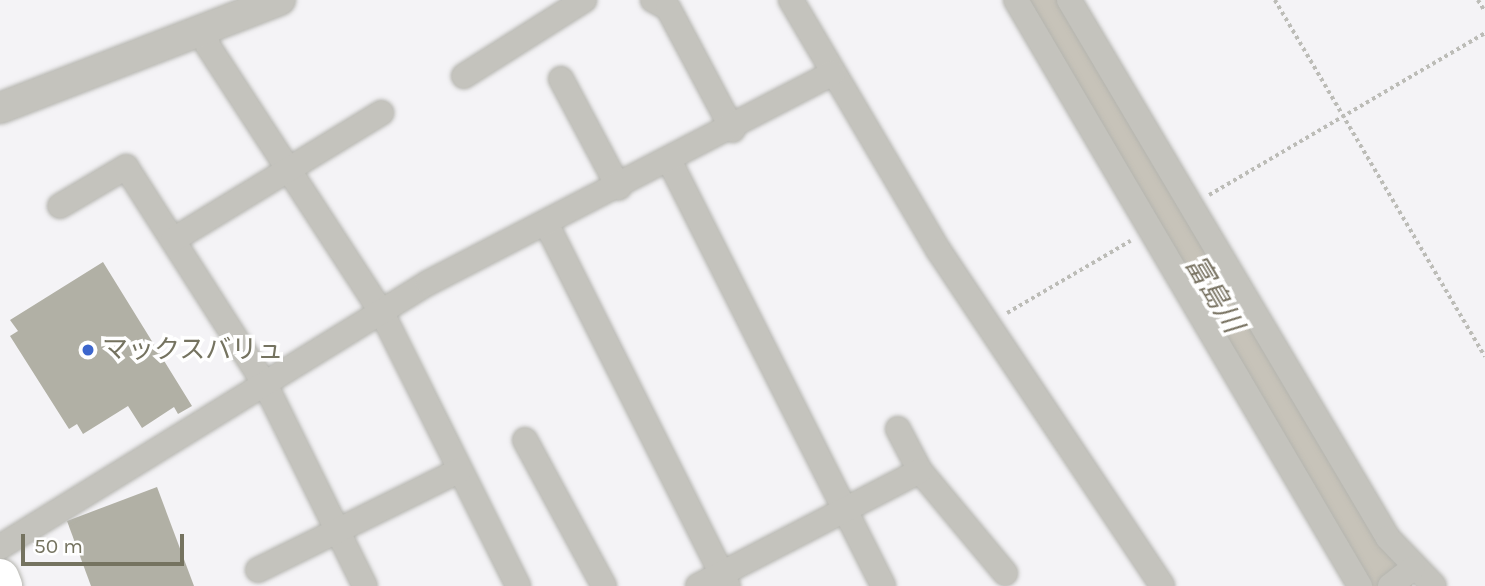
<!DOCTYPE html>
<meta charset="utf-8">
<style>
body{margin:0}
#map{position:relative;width:1485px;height:586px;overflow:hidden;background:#f4f3f6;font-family:Karla,"Noto Sans JP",sans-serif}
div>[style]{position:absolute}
.river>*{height:38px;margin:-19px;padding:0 19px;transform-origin:19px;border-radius:19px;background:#c7c3b9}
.building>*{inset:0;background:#b1b0a5}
.path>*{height:3.5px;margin-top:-1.75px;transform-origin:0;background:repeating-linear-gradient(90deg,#bcbcb7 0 3.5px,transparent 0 7px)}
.roads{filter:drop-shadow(0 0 2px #b5b5af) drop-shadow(0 0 2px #b5b5af)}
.minor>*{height:24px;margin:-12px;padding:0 12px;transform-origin:12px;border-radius:12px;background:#c4c3bd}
.tertiary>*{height:30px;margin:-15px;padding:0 15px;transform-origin:15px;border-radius:15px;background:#c4c3bd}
.trunk>*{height:38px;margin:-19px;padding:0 19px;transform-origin:19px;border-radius:19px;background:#fff}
.dots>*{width:19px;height:19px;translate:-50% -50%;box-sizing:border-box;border:4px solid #fff;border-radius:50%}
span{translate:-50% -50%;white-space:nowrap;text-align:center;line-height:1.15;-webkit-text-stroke:7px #fff;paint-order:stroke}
.poi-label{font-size:26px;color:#757360}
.left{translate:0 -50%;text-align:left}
.water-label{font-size:28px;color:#76705f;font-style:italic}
.scale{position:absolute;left:21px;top:534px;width:163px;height:32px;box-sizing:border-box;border:4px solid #757360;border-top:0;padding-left:9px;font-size:21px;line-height:24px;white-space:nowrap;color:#757360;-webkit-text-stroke:5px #fff;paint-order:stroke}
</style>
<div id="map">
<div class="river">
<div style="left:1040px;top:0;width:684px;rotate:58.94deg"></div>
</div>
<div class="building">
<div style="clip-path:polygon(103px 262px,192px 406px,178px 414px,174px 407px,142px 428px,128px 406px,83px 434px,77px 424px,69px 429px,10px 336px,18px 331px,10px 320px)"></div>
<div style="clip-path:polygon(157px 487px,194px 586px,91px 586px,67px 521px)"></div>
</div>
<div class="path">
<div style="left:1275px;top:0;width:414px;rotate:59.5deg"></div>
<div style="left:1478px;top:0;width:13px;rotate:58deg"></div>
<div style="left:1209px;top:195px;width:320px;rotate:-30.4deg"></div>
<div style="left:1007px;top:313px;width:143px;rotate:-30.3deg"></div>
</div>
<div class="roads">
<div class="minor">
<div style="left:653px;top:0;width:17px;rotate:28deg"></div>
<div style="left:668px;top:8px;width:138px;rotate:62deg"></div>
<div style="left:791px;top:0;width:291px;rotate:59.5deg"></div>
<div style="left:939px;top:251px;width:402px;rotate:56.3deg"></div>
<div style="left:1016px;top:0;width:680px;rotate:59.59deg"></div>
<div style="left:1069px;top:0;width:625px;rotate:59.33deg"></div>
<div style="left:1388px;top:538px;width:66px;rotate:46.2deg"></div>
<div style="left:205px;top:30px;width:16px;rotate:79deg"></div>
<div style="left:208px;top:46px;width:319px;rotate:56.9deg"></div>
<div style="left:382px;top:313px;width:305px;rotate:63.5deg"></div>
<div style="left:464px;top:76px;width:142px;rotate:-32.3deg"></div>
<div style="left:561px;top:79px;width:123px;rotate:62deg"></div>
<div style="left:670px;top:162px;width:474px;rotate:63.3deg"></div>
<div style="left:60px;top:206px;width:77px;rotate:-30.6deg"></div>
<div style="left:126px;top:167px;width:258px;rotate:57.4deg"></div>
<div style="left:265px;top:384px;width:225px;rotate:63.7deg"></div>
<div style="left:547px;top:225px;width:404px;rotate:63.4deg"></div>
<div style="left:173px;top:240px;width:244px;rotate:-31.4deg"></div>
<div style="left:898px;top:429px;width:47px;rotate:62.4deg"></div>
<div style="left:920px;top:471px;width:133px;rotate:50.2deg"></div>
<div style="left:525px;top:440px;width:166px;rotate:61.6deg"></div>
<div style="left:0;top:547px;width:503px;rotate:-31.67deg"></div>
<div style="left:428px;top:283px;width:456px;rotate:-27.4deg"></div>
<div style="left:258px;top:570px;width:225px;rotate:-26.3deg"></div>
<div style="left:698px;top:586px;width:250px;rotate:-27.4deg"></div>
<div style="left:1390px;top:586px;width:29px;rotate:-38deg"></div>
</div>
<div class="tertiary">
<div style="left:0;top:108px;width:300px;rotate:-21.1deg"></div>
</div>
<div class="trunk">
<div style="left:0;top:578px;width:9px;rotate:69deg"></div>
</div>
</div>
<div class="dots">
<div style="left:88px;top:350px;background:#3c66cd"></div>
</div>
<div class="poi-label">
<span class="left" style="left:102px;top:350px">マックスバリュ</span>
</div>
<div class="water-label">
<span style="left:1214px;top:294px;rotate:59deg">富島川</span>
</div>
<div class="scale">50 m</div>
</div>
